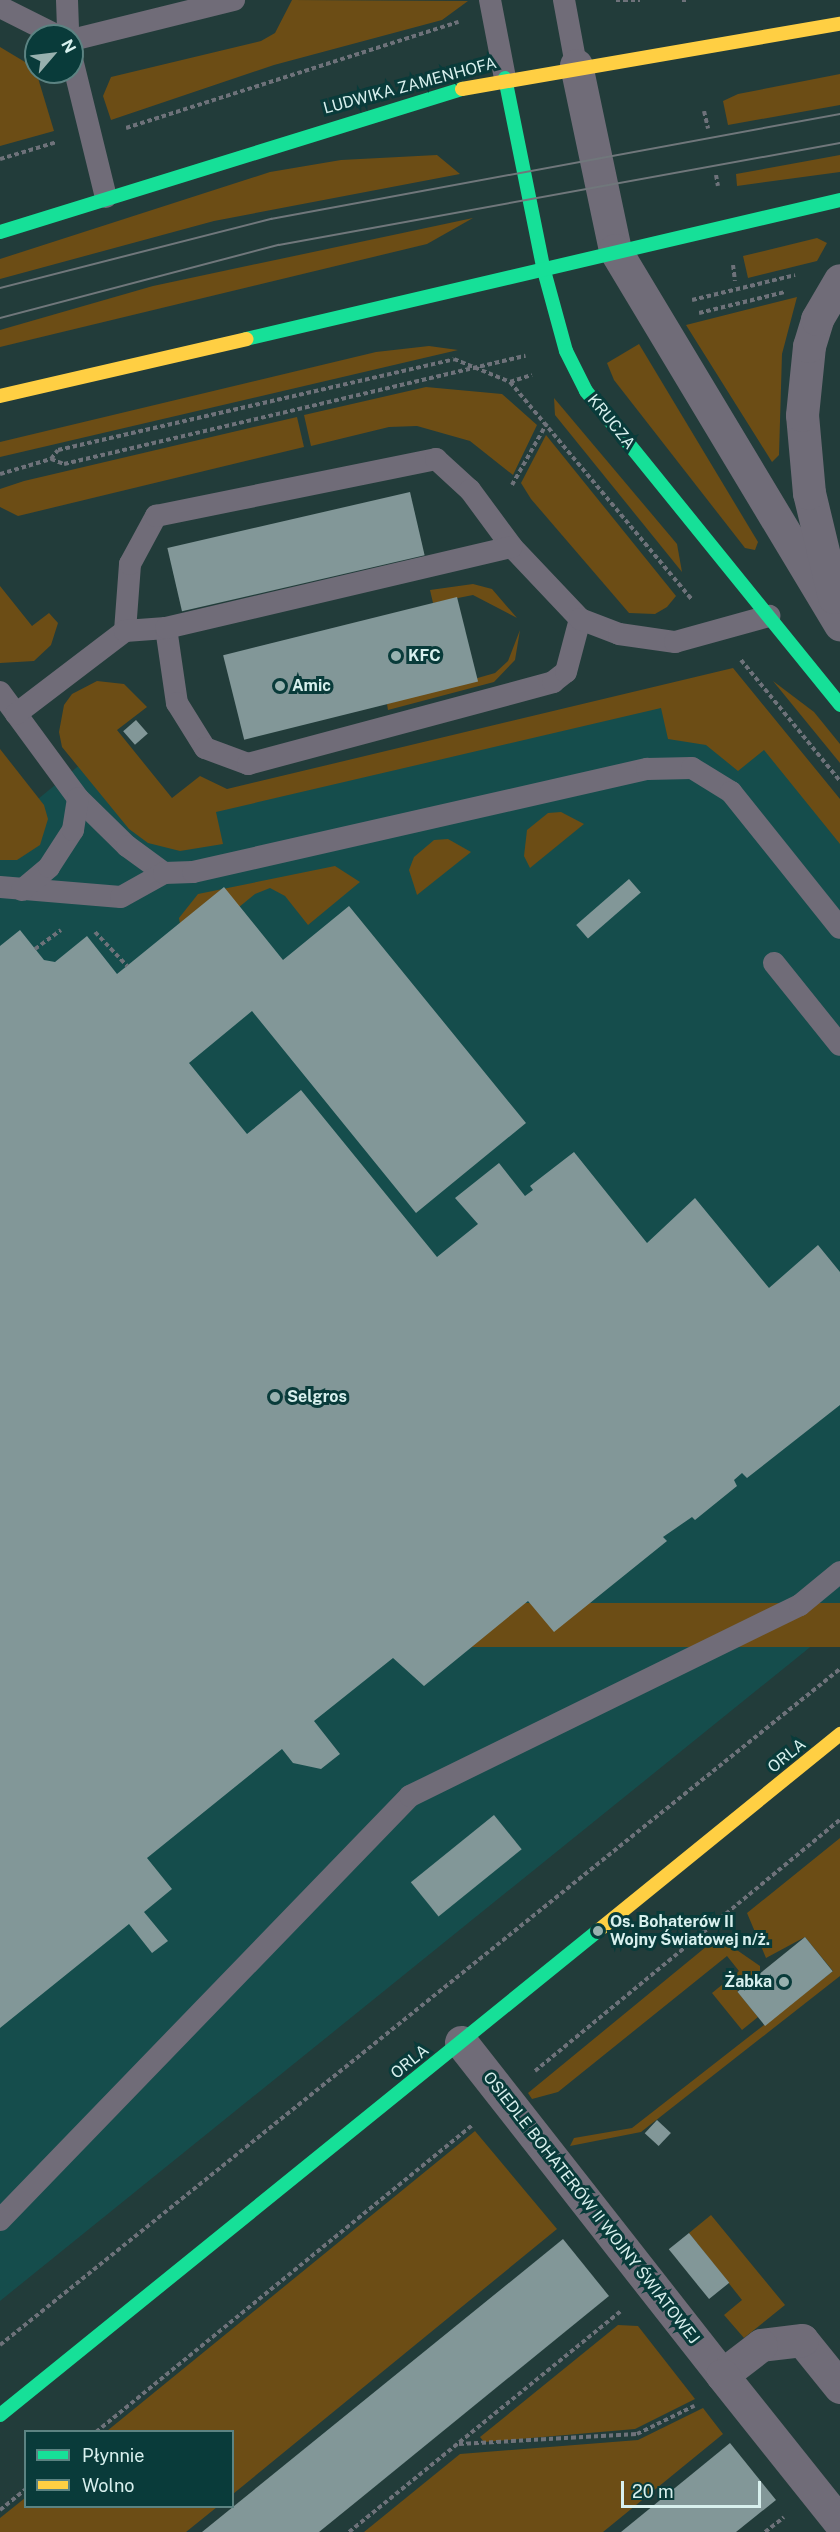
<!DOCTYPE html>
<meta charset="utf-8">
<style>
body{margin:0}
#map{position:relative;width:840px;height:2532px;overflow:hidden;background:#223c3a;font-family:"Public Sans",sans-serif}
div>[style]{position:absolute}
.built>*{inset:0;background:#154d4c}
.green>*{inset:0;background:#6c4d15;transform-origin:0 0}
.building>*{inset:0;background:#829798;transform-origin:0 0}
.path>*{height:4px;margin-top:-2px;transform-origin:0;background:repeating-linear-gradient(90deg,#6e727a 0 4.5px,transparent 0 7.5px)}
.lane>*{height:22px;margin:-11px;padding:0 11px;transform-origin:11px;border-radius:11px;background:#706c78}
.street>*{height:33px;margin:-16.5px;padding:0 16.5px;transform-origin:16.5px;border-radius:16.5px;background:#706c78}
.fast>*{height:14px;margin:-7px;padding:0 7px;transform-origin:7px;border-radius:7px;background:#16e098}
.slow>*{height:14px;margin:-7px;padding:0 7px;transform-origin:7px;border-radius:7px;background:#ffcf43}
.tram>*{height:1.5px;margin:-0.75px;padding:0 0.75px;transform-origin:0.75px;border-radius:0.75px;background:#70777b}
.dots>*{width:16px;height:16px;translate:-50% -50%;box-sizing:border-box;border:3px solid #093b3a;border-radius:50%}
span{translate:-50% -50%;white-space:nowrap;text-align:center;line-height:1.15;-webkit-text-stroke:6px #093b3a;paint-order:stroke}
.street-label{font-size:16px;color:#d8f0ee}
.poi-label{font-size:16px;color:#d8f0ee;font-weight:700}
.left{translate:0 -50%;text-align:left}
.right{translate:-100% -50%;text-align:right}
.legend{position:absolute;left:24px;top:2430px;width:210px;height:78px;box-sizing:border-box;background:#093b3a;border:2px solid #5c8382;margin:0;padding:8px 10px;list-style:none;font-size:18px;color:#d8f0ee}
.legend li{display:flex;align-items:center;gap:12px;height:30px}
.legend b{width:30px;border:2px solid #5c8382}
.north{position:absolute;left:24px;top:24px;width:60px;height:60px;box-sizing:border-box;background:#093b3a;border:2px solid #5c8382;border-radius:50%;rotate:62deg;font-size:16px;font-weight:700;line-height:24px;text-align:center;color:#d8f0ee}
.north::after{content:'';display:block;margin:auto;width:21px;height:27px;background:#98b1af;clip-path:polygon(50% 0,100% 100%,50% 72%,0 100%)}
.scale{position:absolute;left:621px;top:2481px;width:140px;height:27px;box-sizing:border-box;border:3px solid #d8f0ee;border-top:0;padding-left:8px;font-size:18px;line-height:21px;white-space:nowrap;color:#d8f0ee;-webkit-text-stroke:4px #093b3a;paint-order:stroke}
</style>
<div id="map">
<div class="built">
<div style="clip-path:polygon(721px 679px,840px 827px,840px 1623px,0 2301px,0 775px,27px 808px,109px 741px,170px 816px)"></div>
</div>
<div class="green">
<div style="clip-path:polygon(292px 0,468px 1px,442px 20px,274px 65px,111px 120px,103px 96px,111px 77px,261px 41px,275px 33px)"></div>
<div style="clip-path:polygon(0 47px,35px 68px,54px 131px,0 146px)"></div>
<div style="clip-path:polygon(840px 74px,840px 105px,728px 125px,723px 101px,738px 94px)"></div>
<div style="clip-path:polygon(437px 155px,460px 174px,214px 221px,0 279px,0 259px,270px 172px,341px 160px)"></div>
<div style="clip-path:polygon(840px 155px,840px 172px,737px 186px,736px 174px)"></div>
<div style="clip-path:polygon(473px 218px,427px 244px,0 347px,0 330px,153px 286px)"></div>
<div style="clip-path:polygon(817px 238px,827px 243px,817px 261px,748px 278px,743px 256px)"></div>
<div style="clip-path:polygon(797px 297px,782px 354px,779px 455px,772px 462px,686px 325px)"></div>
<div style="clip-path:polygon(639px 344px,758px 542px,755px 550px,745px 548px,614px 380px,607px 363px)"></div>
<div style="clip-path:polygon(429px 346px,458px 350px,0 457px,0 442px,376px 352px)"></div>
<div style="clip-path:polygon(426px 387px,502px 394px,537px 425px,513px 475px,470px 441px,417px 426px,389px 427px,311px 446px,304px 415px)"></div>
<div style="clip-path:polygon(554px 398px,677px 544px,682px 572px,555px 415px)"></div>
<div style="clip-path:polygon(297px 417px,304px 447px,18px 516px,0 507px,0 489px,24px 481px)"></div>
<div style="clip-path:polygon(546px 435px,676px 596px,667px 607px,655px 614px,629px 613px,531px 499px,521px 483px)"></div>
<div style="clip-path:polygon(473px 584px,492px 589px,517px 618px,473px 595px,433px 603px,430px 590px)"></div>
<div style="clip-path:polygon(0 586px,32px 626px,49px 613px,58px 623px,51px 645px,34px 661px,0 663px)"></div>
<div style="clip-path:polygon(520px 630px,515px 660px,494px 682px,388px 710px,387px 704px,495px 673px,508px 661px)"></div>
<div style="clip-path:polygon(733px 668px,840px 799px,840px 844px,764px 750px,738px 771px,706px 745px,668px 739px,661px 708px,216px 812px,223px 844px,180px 851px,148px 843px,129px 829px,62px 747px,59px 732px,64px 705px,72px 694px,97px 681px,124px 684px,147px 707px,117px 730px,172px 798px,200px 776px,227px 789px)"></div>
<div style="clip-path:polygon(773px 681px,814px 712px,840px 744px,840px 763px)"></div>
<div style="clip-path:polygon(0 749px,44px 805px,48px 819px,40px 845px,17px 860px,0 860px)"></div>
<div style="clip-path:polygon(561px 812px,584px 824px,530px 868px,524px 856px,527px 830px,548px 813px)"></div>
<div style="clip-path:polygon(448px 839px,471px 852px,417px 895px,409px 870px,414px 857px,434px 840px)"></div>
<div style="clip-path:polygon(335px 866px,360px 882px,308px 925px,285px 896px,270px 888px,255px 894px,189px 948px,182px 935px,179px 918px,198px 894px)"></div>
<div style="left:840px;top:1603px;width:44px;height:1079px;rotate:90deg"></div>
<div style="clip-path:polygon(840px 1838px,840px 1976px,641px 2132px,570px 2146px,574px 2138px,632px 2128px,833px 1971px,805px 1937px,766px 1958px,747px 1913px)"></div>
<div style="clip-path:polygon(718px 1937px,760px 1966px,760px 1972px,737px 1991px,758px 2017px,742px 2030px,712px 1993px,739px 1971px,727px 1956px,558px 2092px,532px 2099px,528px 2093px)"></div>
<div style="clip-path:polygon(475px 2131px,557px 2229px,233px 2494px,232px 2432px,107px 2431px)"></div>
<div style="clip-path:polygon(711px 2215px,785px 2305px,744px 2338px,724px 2315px,742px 2300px,689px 2233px)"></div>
<div style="clip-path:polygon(618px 2325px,638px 2326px,695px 2399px,635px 2429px,484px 2442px,480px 2437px)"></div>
<div style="clip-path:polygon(703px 2408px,723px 2434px,603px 2532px,364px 2532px,460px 2454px,638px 2440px)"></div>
<div style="clip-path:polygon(25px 2498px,26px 2506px,217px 2507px,186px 2532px,0 2532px,0 2518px)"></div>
</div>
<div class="building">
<div style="left:410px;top:492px;width:65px;height:249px;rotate:77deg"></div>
<div style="left:457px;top:597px;width:87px;height:241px;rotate:76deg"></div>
<div style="left:136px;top:720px;width:18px;height:17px;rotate:49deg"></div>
<div style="left:629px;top:879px;width:18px;height:70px;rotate:49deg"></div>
<div style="clip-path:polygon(224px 887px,283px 960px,349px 906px,526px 1123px,416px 1213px,252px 1011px,189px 1063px,247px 1134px,301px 1090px,437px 1257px,478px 1224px,455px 1198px,499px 1163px,525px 1196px,533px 1190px,530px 1186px,574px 1152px,647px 1243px,695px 1198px,769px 1288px,818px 1245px,840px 1272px,840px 1405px,747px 1478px,742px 1473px,734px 1480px,737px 1486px,695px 1520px,692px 1517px,663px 1537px,667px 1541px,554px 1632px,528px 1601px,424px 1686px,393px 1658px,314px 1721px,340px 1754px,321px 1769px,293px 1763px,282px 1749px,147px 1858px,172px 1889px,144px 1912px,168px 1941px,152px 1953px,129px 1924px,0 2028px,0 946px,20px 930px,44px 960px,55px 962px,87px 936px,117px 974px)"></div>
<div style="left:494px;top:1815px;width:44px;height:107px;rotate:51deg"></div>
<div style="left:805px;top:1937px;width:44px;height:87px;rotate:51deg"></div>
<div style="left:657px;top:2120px;width:19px;height:18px;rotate:43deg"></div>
<div style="left:689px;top:2233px;width:64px;height:26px;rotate:51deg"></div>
<div style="clip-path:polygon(563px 2239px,609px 2296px,356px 2502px,319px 2532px,202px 2532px)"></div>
<div style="clip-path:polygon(730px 2443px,776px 2500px,736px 2532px,621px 2532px)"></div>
</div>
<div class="path">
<div style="left:616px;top:0;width:24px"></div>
<div style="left:684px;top:0;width:2px;rotate:90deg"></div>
<div style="left:704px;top:111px;width:18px;rotate:77deg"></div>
<div style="left:126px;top:128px;width:349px;rotate:-17.7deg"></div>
<div style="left:0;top:159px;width:59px;rotate:-16.6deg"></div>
<div style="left:716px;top:175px;width:11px;rotate:80deg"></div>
<div style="left:733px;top:265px;width:16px;rotate:83deg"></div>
<div style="left:692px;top:300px;width:106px;rotate:-13.6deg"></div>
<div style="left:699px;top:313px;width:89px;rotate:-13.7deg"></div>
<div style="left:510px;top:382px;width:284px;rotate:50.1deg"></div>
<div style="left:51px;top:459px;width:14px;rotate:21deg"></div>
<div style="left:64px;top:464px;width:474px;rotate:-13.2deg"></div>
<div style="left:0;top:474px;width:53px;rotate:-16.4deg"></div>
<div style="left:51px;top:459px;width:11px;rotate:-52deg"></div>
<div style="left:58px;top:450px;width:406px;rotate:-12.9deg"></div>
<div style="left:454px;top:359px;width:61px;rotate:22.3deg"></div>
<div style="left:510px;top:382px;width:23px;rotate:-18deg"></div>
<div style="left:512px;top:485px;width:71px;rotate:-60.6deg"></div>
<div style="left:741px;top:660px;width:156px;rotate:50.7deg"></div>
<div style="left:95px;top:932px;width:47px;rotate:46.7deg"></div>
<div style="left:35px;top:949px;width:32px;rotate:-36deg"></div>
<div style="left:535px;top:2071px;width:395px;rotate:-39.5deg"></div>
<div style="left:0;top:2345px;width:1078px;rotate:-38.83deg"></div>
<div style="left:96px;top:2432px;width:485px;rotate:-39.2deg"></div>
<div style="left:459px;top:2444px;width:178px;rotate:-3.2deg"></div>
<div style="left:637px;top:2434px;width:64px;rotate:-26.2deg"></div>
<div style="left:0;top:2510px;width:33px;rotate:-39deg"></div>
<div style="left:349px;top:2532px;width:350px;rotate:-39.1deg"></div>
<div style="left:765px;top:2532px;width:24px;rotate:-38deg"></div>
</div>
<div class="lane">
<div style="left:67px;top:0;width:36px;rotate:88deg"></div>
<div style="left:490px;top:0;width:79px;rotate:79.1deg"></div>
<div style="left:564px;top:0;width:66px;rotate:79.5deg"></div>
<div style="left:0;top:7px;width:65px;rotate:26.6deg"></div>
<div style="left:72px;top:40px;width:167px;rotate:-13.9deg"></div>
<div style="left:72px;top:59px;width:142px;rotate:76.2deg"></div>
<div style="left:166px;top:628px;width:76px;rotate:81.7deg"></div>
<div style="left:177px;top:703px;width:53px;rotate:58.1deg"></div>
<div style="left:205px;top:748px;width:46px;rotate:20.4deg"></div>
<div style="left:248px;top:764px;width:316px;rotate:-15deg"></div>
<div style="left:553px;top:682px;width:16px;rotate:-38deg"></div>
<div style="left:566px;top:672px;width:55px;rotate:-75.2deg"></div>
<div style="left:125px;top:631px;width:67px;rotate:-85.7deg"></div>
<div style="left:130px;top:564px;width:55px;rotate:-61.6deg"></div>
<div style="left:156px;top:516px;width:286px;rotate:-11.5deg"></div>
<div style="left:436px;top:459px;width:46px;rotate:42.4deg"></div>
<div style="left:470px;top:490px;width:71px;rotate:53.6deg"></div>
<div style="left:512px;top:547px;width:99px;rotate:46.6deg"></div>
<div style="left:580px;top:619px;width:42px;rotate:21deg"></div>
<div style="left:619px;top:634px;width:57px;rotate:8.1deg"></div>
<div style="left:675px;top:642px;width:98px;rotate:-15.5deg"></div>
<div style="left:0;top:692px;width:132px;rotate:53.7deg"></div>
<div style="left:78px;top:798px;width:69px;rotate:44.4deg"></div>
<div style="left:127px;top:846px;width:46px;rotate:36.1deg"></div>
<div style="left:16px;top:714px;width:137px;rotate:-37.3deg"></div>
<div style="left:125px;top:631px;width:41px;rotate:-4.2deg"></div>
<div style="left:166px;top:628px;width:355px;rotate:-13.2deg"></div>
<div style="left:0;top:887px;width:121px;rotate:4.7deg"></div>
<div style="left:121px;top:897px;width:49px;rotate:-29.2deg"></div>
<div style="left:164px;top:873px;width:29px;rotate:-2deg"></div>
<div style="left:193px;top:872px;width:466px;rotate:-12.8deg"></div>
<div style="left:647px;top:769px;width:45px;rotate:-1.3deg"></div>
<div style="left:692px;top:768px;width:46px;rotate:31.6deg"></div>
<div style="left:731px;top:792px;width:174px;rotate:51.3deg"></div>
<div style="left:22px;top:890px;width:35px;rotate:-40deg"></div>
<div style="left:49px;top:867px;width:44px;rotate:-57deg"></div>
<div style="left:73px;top:830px;width:32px;rotate:-81deg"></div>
<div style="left:774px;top:963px;width:105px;rotate:51.2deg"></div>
<div style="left:0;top:2220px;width:590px;rotate:-45.96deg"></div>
<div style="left:410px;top:1796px;width:434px;rotate:-26.1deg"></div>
<div style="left:800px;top:1605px;width:52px;rotate:-39.5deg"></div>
</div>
<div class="street">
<div style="left:576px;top:65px;width:189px;rotate:78.1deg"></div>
<div style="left:615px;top:250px;width:437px;rotate:59deg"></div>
<div style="left:834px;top:597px;width:107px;rotate:-103.5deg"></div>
<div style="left:809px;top:493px;width:78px;rotate:-95.1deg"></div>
<div style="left:802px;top:415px;width:69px;rotate:-84.2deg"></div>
<div style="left:809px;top:346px;width:28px;rotate:-73deg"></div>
<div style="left:817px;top:319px;width:45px;rotate:-59.5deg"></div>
<div style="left:461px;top:2042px;width:423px;rotate:51.9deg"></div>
<div style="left:840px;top:2387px;width:60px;rotate:-129deg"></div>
<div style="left:802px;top:2340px;width:41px;rotate:173deg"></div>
<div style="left:761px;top:2345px;width:49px;rotate:142.4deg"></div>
<div style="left:722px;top:2375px;width:189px;rotate:51.4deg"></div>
</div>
<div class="fast">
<div style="left:505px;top:78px;width:193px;rotate:78.6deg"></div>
<div style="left:543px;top:267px;width:87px;rotate:74.7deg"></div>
<div style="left:566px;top:351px;width:45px;rotate:63.4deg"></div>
<div style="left:586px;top:391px;width:404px;rotate:51deg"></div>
<div style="left:0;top:232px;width:484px;rotate:-17.2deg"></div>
<div style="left:246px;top:339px;width:610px;rotate:-13.17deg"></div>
<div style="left:0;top:2415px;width:771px;rotate:-39deg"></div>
</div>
<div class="slow">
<div style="left:462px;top:89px;width:384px;rotate:-9.8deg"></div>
<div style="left:0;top:396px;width:253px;rotate:-13deg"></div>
<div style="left:599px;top:1930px;width:311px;rotate:-39.1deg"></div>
</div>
<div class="tram">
<div style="left:0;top:288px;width:280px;rotate:-14.3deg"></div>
<div style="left:271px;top:219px;width:579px;rotate:-10.46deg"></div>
<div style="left:0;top:318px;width:288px;rotate:-14.7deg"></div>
<div style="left:279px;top:245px;width:570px;rotate:-10.3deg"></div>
</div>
<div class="dots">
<div style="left:396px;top:656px;background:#98b1af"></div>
<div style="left:280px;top:686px;background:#98b1af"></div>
<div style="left:275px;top:1397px;background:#98b1af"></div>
<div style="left:598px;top:1931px;background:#98b1af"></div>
<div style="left:784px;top:1982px;background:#98b1af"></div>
</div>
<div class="street-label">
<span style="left:410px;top:86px;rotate:-15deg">LUDWIKA ZAMENHOFA</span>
<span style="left:611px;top:422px;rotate:51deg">KRUCZA</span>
<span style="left:787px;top:1756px;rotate:-39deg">ORLA</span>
<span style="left:410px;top:2062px;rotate:-39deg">ORLA</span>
<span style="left:591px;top:2208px;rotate:52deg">OSIEDLE BOHATERÓW II WOJNY ŚWIATOWEJ</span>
</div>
<div class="poi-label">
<span class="left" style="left:408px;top:656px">KFC</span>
<span class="left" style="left:292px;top:686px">Amic</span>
<span class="left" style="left:287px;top:1397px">Selgros</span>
<span class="left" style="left:610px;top:1931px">Os. Bohaterów II<br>Wojny Światowej n/ż.</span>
<span class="right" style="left:772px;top:1982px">Żabka</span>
</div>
<ul class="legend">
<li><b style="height:8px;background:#16e098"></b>Płynnie</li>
<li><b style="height:8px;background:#ffcf43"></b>Wolno</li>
</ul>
<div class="north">N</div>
<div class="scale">20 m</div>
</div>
